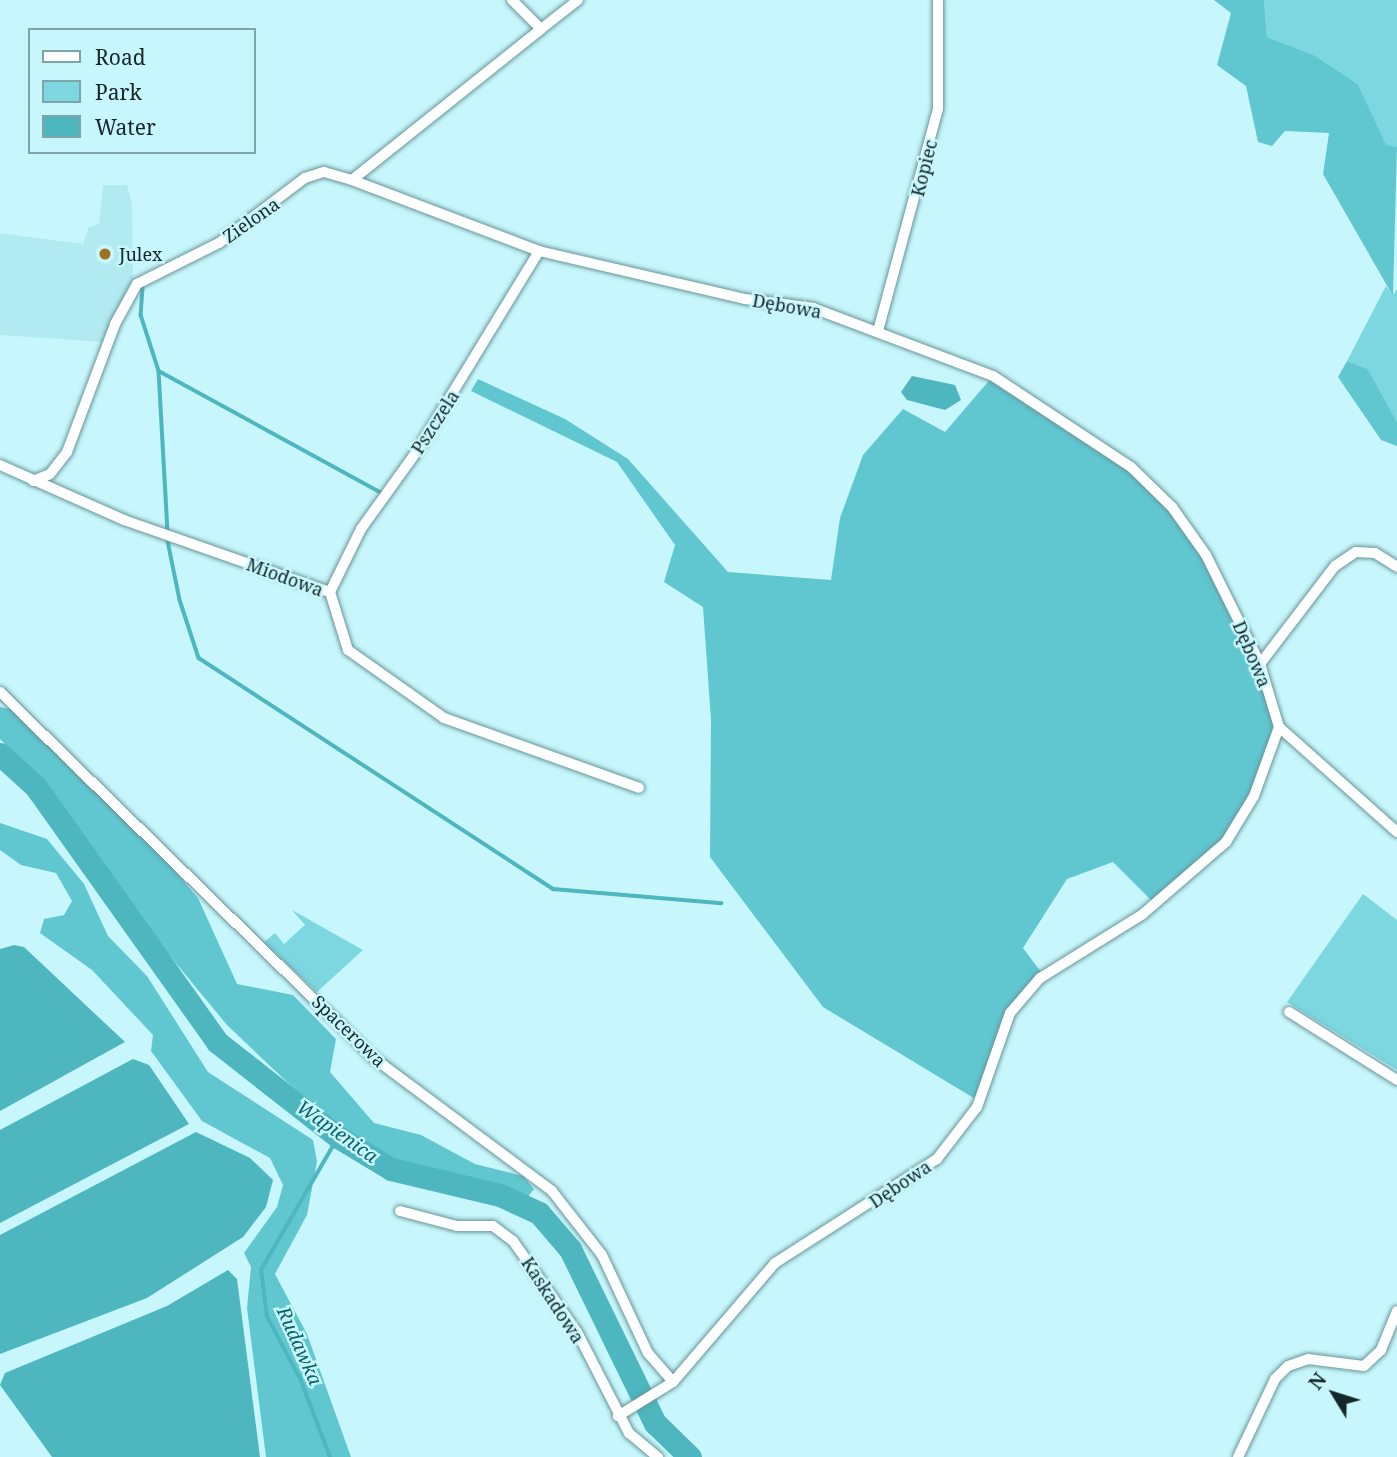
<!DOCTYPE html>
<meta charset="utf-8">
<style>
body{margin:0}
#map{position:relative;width:1397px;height:1457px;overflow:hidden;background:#c7f7fc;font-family:"Noto Serif",serif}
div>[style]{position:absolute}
.built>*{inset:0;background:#b1eaf0}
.green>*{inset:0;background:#7cd7e0}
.forest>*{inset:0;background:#60c7d1}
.water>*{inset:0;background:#4db6bf}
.stream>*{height:3.5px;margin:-1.75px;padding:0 1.75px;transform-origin:1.75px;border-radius:1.75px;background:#4db6bf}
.river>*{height:23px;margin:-11.5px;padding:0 11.5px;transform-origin:11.5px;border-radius:11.5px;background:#4db6bf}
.roads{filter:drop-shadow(0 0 2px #689599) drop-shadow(0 0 2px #689599)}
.street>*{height:10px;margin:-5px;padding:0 5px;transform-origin:5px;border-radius:5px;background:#fff}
.dots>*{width:19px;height:19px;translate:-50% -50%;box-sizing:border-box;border:4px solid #c7f7fc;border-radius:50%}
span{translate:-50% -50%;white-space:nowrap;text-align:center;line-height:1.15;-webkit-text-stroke:5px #c7f7fc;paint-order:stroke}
.street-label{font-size:18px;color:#142729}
.poi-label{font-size:18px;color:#142729}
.left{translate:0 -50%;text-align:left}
.water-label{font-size:19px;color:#09646b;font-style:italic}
.legend{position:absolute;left:28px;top:28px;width:228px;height:126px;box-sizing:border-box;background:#c7f7fc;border:2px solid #7fa4a8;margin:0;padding:9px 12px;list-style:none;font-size:21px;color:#142729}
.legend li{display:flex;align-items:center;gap:14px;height:35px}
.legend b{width:35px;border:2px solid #7fa4a8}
.north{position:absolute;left:1299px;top:1359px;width:70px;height:70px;-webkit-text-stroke:5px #c7f7fc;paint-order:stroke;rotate:308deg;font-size:19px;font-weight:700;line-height:28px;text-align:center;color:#142729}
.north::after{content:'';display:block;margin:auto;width:24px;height:32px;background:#142729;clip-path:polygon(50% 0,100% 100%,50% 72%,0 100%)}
</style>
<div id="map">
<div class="built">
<div style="clip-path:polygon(103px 185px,127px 185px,132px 204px,133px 284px,105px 342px,0 335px,0 233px,83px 244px,89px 227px,99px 224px)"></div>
</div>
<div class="green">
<div style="clip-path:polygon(1264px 0,1397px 0,1397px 147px,1386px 146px,1358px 84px,1314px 55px,1267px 37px)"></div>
<div style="clip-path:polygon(1386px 286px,1393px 295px,1397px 289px,1397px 422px,1368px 369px,1347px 361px)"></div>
<div style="clip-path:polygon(1363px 894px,1397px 920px,1397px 1070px,1287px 1002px)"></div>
<div style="clip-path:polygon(292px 910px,363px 950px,317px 992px,264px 942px,275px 933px,284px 944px,305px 925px)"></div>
</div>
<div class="forest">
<div style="clip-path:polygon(1214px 0,1264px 0,1267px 37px,1314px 55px,1358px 84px,1386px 145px,1397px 147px,1393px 296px,1323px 174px,1329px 133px,1285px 131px,1272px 146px,1258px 142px,1246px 86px,1217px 65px,1231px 13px)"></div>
<div style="clip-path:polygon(1347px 361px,1368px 369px,1397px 422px,1397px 446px,1381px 440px,1338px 377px)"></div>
<div style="clip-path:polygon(993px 376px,1131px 467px,1206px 555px,1260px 664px,1279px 727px,1250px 795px,1223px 839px,1152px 901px,1113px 862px,1067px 879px,1023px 948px,1041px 972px,1006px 1011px,977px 1100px,823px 1007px,710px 857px,711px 720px,703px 607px,664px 582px,675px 545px,617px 462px,471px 391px,478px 379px,565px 419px,628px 459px,728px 572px,831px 580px,840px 518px,863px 455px,903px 409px,945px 432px)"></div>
<div style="clip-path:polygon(0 707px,15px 710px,139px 829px,198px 898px,237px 984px,293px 995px,336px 1039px,330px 1072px,374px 1123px,421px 1135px,475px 1164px,523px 1176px,534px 1189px,526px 1199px,414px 1169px,361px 1144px,287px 1082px,227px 1025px,137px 916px,51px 793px,0 739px)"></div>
<div style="clip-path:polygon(0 823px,47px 839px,84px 884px,108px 936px,147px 976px,208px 1072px,313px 1140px,317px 1161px,307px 1215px,275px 1274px,307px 1334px,351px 1457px,266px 1457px,247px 1308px,251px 1267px,244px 1253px,277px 1207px,283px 1185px,270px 1158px,202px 1121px,151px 1051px,153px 1035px,92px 970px,40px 933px,44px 919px,64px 915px,72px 901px,56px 873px,21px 865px,0 850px)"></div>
</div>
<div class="water">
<div style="clip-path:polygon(912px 376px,955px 385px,961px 400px,945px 410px,907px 400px,901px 392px)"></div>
<div style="clip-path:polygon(14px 945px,24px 947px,125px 1042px,0 1111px,0 949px)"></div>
<div style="clip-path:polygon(133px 1059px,149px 1065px,189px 1124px,0 1223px,0 1130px)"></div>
<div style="clip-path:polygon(196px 1132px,250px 1158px,273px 1180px,266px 1207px,243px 1237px,147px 1298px,0 1354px,0 1235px)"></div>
<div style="clip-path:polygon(228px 1270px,237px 1279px,260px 1457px,52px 1457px,0 1385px,5px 1373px,167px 1306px)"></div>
</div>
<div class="stream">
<div style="left:143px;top:288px;width:27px;rotate:94deg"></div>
<div style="left:141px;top:315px;width:59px;rotate:72.2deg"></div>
<div style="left:159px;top:371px;width:159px;rotate:86.8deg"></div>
<div style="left:159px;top:371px;width:252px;rotate:28.7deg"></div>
<div style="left:168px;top:541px;width:60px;rotate:78.5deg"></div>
<div style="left:180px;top:600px;width:61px;rotate:71.9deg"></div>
<div style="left:199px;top:658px;width:423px;rotate:33.1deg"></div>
<div style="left:553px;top:889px;width:169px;rotate:4.8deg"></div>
<div style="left:330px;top:1457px;width:84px;rotate:-111deg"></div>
<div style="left:300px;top:1379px;width:70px;rotate:-118deg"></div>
<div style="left:267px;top:1317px;width:47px;rotate:-97.3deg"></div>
<div style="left:261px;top:1270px;width:154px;rotate:-59.9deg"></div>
</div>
<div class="river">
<div style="left:0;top:754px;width:49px;rotate:42.5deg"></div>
<div style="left:36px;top:787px;width:313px;rotate:54.6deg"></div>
<div style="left:217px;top:1042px;width:154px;rotate:38.1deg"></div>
<div style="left:338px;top:1137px;width:62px;rotate:31.1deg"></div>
<div style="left:391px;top:1169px;width:112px;rotate:13.4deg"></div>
<div style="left:500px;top:1195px;width:43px;rotate:24.8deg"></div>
<div style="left:539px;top:1213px;width:48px;rotate:49.3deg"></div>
<div style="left:570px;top:1249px;width:194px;rotate:64deg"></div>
<div style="left:655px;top:1423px;width:49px;rotate:44.2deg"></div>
</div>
<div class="roads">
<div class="street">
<div style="left:541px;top:29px;width:47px;rotate:-38.1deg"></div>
<div style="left:352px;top:180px;width:200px;rotate:20.8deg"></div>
<div style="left:539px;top:251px;width:212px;rotate:13.1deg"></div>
<div style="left:745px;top:299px;width:69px;rotate:7.5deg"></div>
<div style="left:813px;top:308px;width:192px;rotate:20.7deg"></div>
<div style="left:993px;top:376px;width:165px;rotate:33.4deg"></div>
<div style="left:1131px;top:467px;width:57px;rotate:44.3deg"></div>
<div style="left:1172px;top:507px;width:59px;rotate:54.7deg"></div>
<div style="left:1206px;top:555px;width:122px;rotate:63.6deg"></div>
<div style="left:1260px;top:664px;width:66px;rotate:73.2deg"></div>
<div style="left:1279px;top:727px;width:73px;rotate:109.9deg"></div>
<div style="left:1254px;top:796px;width:54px;rotate:121.3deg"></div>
<div style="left:1226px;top:842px;width:110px;rotate:139.1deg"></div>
<div style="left:1143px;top:914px;width:121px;rotate:148.1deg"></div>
<div style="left:1040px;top:978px;width:46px;rotate:130.6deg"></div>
<div style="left:1010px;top:1013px;width:100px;rotate:109.3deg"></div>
<div style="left:977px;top:1107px;width:66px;rotate:127.6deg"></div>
<div style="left:937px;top:1159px;width:193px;rotate:147.3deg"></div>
<div style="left:775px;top:1263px;width:157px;rotate:130.6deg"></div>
<div style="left:673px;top:1382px;width:65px;rotate:148.3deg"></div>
<div style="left:878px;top:331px;width:230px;rotate:-74.9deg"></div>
<div style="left:938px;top:109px;width:109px;rotate:-90deg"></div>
<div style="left:0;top:465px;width:136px;rotate:23.9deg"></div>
<div style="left:124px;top:520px;width:218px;rotate:19.3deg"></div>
<div style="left:330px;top:592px;width:61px;rotate:72.8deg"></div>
<div style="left:348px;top:650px;width:118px;rotate:35.3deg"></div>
<div style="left:444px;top:718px;width:207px;rotate:19.7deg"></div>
<div style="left:33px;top:481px;width:18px;rotate:-22deg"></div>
<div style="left:50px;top:474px;width:28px;rotate:-52deg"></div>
<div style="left:67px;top:452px;width:137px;rotate:-69.4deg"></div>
<div style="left:115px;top:324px;width:46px;rotate:-61.2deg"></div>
<div style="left:137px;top:284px;width:92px;rotate:-26.6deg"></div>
<div style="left:219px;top:243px;width:108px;rotate:-37.1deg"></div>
<div style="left:305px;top:178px;width:20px;rotate:-18deg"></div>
<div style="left:324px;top:172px;width:29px;rotate:16deg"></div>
<div style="left:352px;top:180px;width:242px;rotate:-38.6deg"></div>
<div style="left:541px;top:29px;width:41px;rotate:-135deg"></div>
<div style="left:330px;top:592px;width:70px;rotate:-63.8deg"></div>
<div style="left:361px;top:529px;width:96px;rotate:-54.3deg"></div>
<div style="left:417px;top:451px;width:234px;rotate:-58.6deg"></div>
<div style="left:1260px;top:664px;width:123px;rotate:-52.6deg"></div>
<div style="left:1335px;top:566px;width:25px;rotate:-34deg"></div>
<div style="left:1356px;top:552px;width:19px;rotate:3deg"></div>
<div style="left:1375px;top:553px;width:26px;rotate:32deg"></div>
<div style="left:0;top:692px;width:525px;rotate:44.38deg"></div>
<div style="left:375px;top:1059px;width:221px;rotate:36.7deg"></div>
<div style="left:552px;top:1191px;width:81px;rotate:52deg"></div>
<div style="left:602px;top:1255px;width:108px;rotate:64.9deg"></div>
<div style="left:648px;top:1353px;width:38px;rotate:49deg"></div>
<div style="left:1279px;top:727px;width:158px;rotate:41.7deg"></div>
<div style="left:1289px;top:1012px;width:128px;rotate:32.2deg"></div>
<div style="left:400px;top:1211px;width:59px;rotate:14.7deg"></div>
<div style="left:457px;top:1226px;width:36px"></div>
<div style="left:493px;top:1226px;width:25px;rotate:37deg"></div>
<div style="left:513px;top:1241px;width:111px;rotate:54.9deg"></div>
<div style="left:577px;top:1332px;width:114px;rotate:62.8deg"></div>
<div style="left:629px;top:1433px;width:38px;rotate:40deg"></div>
<div style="left:1238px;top:1457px;width:86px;rotate:-64.6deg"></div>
<div style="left:1275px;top:1379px;width:18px;rotate:-45deg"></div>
<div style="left:1288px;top:1366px;width:21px;rotate:-19deg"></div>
<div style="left:1308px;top:1359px;width:56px;rotate:7.1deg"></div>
<div style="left:1364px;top:1366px;width:23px;rotate:-43deg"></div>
<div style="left:1381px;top:1350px;width:42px;rotate:-67.7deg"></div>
</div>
</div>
<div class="dots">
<div style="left:105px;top:254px;background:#9d7221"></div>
</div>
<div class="street-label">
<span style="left:924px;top:168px;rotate:-76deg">Kopiec</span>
<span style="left:251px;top:220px;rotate:-35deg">Zielona</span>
<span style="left:787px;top:306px;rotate:10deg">Dębowa</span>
<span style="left:435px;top:422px;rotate:-57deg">Pszczela</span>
<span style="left:285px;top:577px;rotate:20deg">Miodowa</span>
<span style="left:1252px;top:654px;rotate:67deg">Dębowa</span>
<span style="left:349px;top:1031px;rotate:44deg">Spacerowa</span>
<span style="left:900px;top:1184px;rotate:-34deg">Dębowa</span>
<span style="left:553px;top:1300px;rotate:57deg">Kaskadowa</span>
</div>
<div class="poi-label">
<span class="left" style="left:119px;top:254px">Julex</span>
</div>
<div class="water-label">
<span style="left:337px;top:1132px;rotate:35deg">Wapienica</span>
<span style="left:299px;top:1346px;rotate:66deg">Rudawka</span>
</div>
<ul class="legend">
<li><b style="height:9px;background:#fff"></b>Road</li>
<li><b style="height:19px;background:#7cd7e0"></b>Park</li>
<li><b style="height:19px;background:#4db6bf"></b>Water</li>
</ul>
<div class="north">N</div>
</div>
